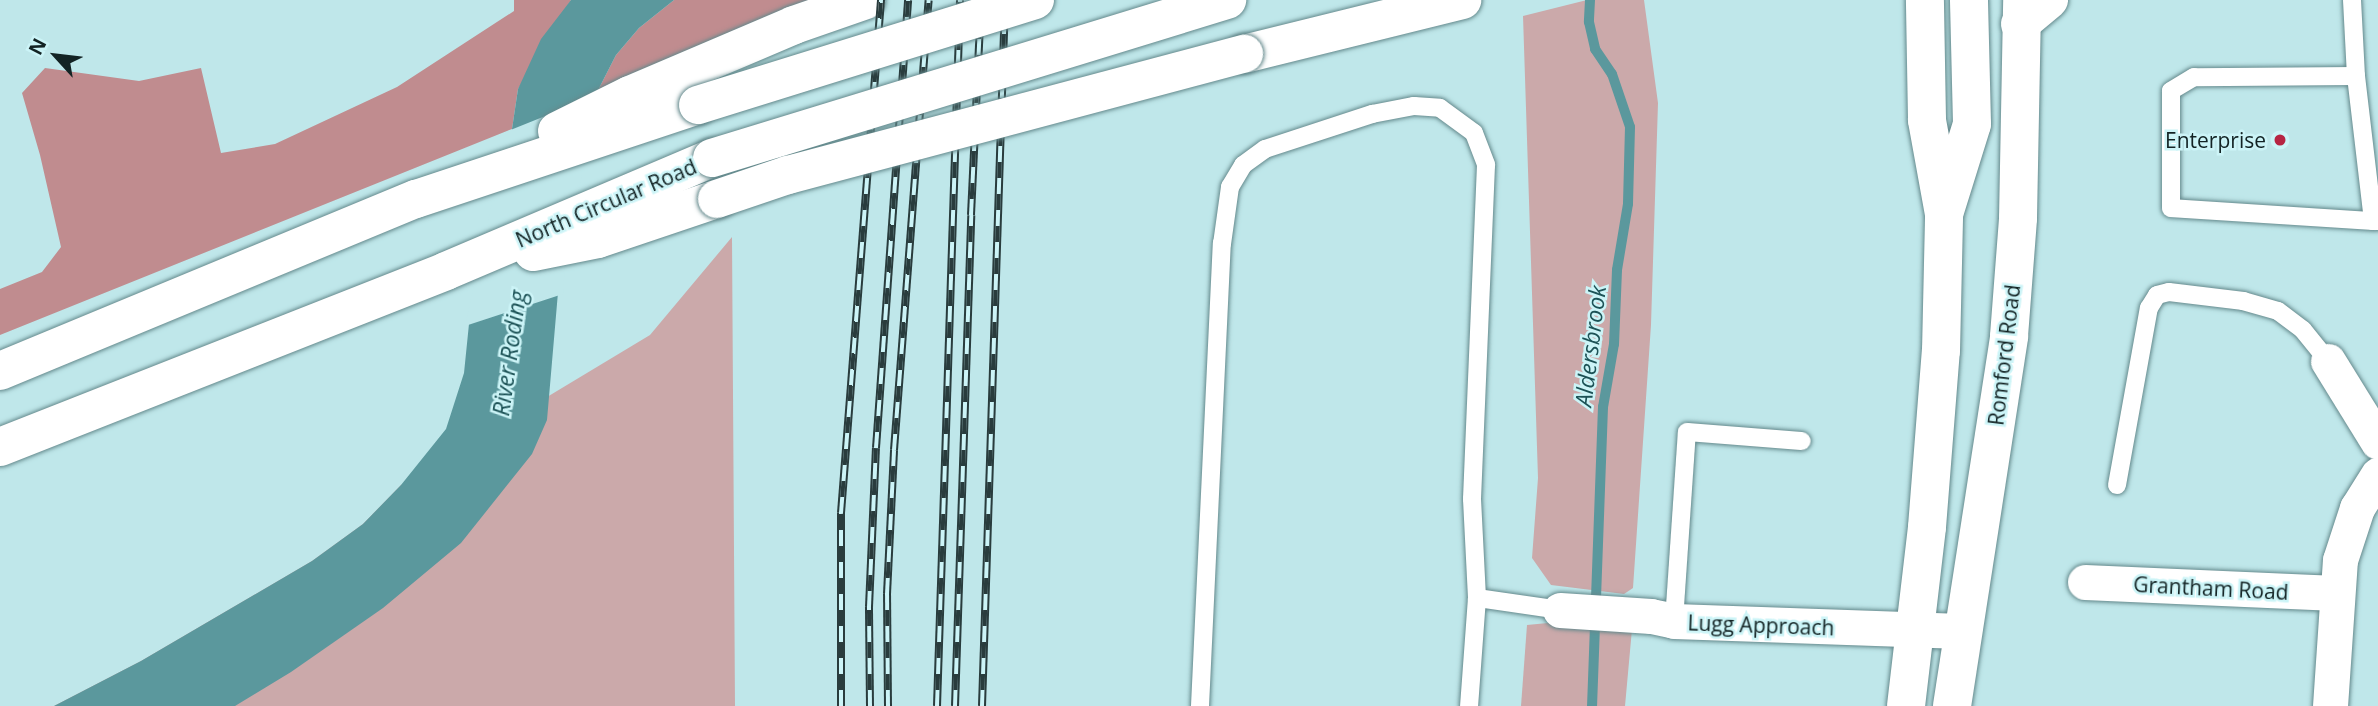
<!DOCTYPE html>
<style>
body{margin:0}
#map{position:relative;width:2378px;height:706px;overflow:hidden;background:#bfe7ea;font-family:"Open Sans",sans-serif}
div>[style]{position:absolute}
.green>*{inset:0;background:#cba9aa}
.forest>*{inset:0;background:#c08c8f}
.water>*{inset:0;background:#5b989d}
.pier>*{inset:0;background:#bfe7ea}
.stream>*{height:10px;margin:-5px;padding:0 5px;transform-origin:5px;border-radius:5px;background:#5b989d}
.roads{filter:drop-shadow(0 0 2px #64898c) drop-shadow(0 0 2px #64898c)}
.service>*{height:18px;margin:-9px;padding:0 9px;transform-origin:9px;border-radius:9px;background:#fff}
.minor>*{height:35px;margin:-17.5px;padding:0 17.5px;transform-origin:17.5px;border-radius:17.5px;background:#fff}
.primary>*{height:38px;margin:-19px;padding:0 19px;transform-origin:19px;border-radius:19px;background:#fff}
.trunk>*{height:38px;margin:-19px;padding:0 19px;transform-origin:19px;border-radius:19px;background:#fff}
.rail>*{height:8px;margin-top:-4px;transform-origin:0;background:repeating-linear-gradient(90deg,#ccf4f7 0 16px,#293c3d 0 32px);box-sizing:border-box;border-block:2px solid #293c3d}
.bridges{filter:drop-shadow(0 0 2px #64898c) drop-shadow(0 0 2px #64898c)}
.trunk-bridge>*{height:38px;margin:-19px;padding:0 19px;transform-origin:19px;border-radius:19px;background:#fff}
.dots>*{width:19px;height:19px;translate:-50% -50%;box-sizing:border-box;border:4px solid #ccf4f7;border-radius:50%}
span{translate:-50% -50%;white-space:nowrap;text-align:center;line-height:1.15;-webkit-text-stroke:5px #ccf4f7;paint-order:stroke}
.poi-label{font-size:21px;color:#132324}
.right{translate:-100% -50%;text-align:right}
.street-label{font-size:21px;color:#132324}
.water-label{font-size:23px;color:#1c5256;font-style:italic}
.north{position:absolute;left:21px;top:21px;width:70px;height:70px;-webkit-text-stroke:5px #ccf4f7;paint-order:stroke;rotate:297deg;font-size:19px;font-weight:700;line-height:28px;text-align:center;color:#132324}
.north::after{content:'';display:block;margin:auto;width:24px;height:32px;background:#132324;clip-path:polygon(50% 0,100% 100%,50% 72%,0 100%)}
</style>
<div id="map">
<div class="green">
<div style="clip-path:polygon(1587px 0,1644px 0,1658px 103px,1651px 325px,1633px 588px,1624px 594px,1551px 585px,1532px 558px,1538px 478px,1523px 16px)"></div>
<div style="clip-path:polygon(732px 237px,735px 706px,54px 706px,141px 661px,312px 561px,363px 524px,401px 485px,650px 335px)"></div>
<div style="clip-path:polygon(1558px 622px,1632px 629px,1625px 706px,1521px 706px,1527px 625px)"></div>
</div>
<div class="forest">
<div style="clip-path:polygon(514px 0,571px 0,518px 89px,512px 129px,0 335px,0 289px,42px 272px,61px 247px,40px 155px,22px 93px,45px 68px,139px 81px,201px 68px,221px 153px,275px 144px,397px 87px,514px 11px)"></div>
<div style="clip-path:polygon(674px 0,836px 0,595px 96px,616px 55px,639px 28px)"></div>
</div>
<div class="water">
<div style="clip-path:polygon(571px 0,674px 0,639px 28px,616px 55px,595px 96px,562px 246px,547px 420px,532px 454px,461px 543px,383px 608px,291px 672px,235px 706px,54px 706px,141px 661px,312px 561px,363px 524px,401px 485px,446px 429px,464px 373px,470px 314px,512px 129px,518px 89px,541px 39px)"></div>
</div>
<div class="pier">
<div style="clip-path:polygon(600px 94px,566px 246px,563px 294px,465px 326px,508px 131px)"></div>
</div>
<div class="stream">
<div style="left:1590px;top:0;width:22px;rotate:93deg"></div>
<div style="left:1589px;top:22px;width:28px;rotate:77deg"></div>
<div style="left:1595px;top:49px;width:30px;rotate:56deg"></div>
<div style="left:1612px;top:74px;width:56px;rotate:71.2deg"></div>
<div style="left:1630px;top:127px;width:77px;rotate:91.5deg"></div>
<div style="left:1628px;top:204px;width:67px;rotate:99.5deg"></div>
<div style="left:1617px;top:270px;width:74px;rotate:92.3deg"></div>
<div style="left:1614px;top:344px;width:64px;rotate:99.9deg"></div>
<div style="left:1603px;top:407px;width:299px;rotate:92.1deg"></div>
</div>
<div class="roads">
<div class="service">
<div style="left:2352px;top:0;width:76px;rotate:87deg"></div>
<div style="left:2356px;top:76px;width:146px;rotate:83.3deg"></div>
<div style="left:2373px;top:221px;width:5px"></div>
<div style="left:2356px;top:76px;width:162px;rotate:179.6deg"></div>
<div style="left:2194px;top:77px;width:27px;rotate:149deg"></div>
<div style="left:2171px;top:91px;width:117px;rotate:90deg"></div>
<div style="left:2171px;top:208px;width:202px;rotate:3.7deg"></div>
<div style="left:2117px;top:485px;width:180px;rotate:-79.8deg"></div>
<div style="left:2149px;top:308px;width:15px;rotate:-58deg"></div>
<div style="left:2157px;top:295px;width:12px;rotate:-14deg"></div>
<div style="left:2169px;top:292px;width:75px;rotate:6.9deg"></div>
<div style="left:2243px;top:301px;width:36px;rotate:16deg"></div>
<div style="left:2278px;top:311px;width:31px;rotate:37deg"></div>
<div style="left:2303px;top:330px;width:40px;rotate:51deg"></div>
<div style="left:1477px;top:598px;width:84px;rotate:8.2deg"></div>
<div style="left:1674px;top:621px;width:189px;rotate:-86.1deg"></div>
<div style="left:1687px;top:432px;width:115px;rotate:4.5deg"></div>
<div style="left:1200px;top:706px;width:463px;rotate:-87.3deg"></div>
<div style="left:1222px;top:244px;width:58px;rotate:-82deg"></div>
<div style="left:1230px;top:187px;width:26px;rotate:-59deg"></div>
<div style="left:1243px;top:165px;width:27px;rotate:-36deg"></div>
<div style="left:1265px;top:149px;width:113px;rotate:-18.1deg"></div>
<div style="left:1372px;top:114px;width:43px;rotate:-10.8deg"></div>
<div style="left:1414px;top:106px;width:26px;rotate:4deg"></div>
<div style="left:1440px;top:108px;width:42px;rotate:36.3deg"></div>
<div style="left:1474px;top:133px;width:34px;rotate:69deg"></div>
<div style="left:1486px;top:165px;width:334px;rotate:92.4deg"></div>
<div style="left:1472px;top:499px;width:99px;rotate:87.1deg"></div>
<div style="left:1477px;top:598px;width:108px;rotate:94.2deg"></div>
</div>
<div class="minor">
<div style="left:2328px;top:361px;width:95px;rotate:58.3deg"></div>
<div style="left:2085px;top:582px;width:251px;rotate:2.5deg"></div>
<div style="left:1560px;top:610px;width:91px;rotate:3.8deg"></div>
<div style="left:1651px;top:616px;width:24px;rotate:12deg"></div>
<div style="left:1674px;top:621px;width:288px;rotate:2deg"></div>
<div style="left:2330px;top:706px;width:146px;rotate:-86.1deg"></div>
<div style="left:2340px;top:560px;width:55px;rotate:-71.9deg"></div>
<div style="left:2357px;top:508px;width:39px;rotate:-58deg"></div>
</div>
<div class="primary">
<div style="left:1906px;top:706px;width:180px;rotate:-83.3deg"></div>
<div style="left:1927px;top:527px;width:177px;rotate:-85.5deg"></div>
<div style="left:1941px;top:351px;width:137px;rotate:-88.7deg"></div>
<div style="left:1944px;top:214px;width:96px;rotate:-100.3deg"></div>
<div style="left:1927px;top:120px;width:120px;rotate:-91deg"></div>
<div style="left:1952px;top:706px;width:374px;rotate:-81.2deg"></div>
<div style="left:2009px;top:336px;width:118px;rotate:-85.6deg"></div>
<div style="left:2018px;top:218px;width:218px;rotate:-88.9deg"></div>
</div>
<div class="trunk">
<div style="left:2020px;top:24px;width:38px;rotate:-40deg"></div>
<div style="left:1244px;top:54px;width:225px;rotate:-13.9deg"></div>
<div style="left:557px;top:131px;width:81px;rotate:-26.3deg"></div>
<div style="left:630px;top:95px;width:178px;rotate:-23.1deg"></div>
<div style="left:794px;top:25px;width:76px;rotate:-19.1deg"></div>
<div style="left:1944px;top:214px;width:94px;rotate:-72.7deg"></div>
<div style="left:1972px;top:124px;width:124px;rotate:-91.4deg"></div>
<div style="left:533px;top:252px;width:66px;rotate:-11.3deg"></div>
<div style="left:598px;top:239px;width:126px;rotate:-18.6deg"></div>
<div style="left:0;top:371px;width:450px;rotate:-22.5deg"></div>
<div style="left:416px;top:199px;width:297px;rotate:-18.4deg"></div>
<div style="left:0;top:447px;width:479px;rotate:-21.5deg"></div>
<div style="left:446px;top:271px;width:289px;rotate:-23deg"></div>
</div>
</div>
<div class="rail">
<div style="left:841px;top:706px;width:193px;rotate:-90deg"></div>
<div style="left:841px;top:513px;width:515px;rotate:-85.54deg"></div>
<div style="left:870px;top:706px;width:99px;rotate:-90.6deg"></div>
<div style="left:869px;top:607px;width:159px;rotate:-87.5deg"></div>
<div style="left:876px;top:448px;width:449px;rotate:-85.9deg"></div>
<div style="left:888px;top:706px;width:112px;rotate:-90.5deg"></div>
<div style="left:887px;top:594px;width:144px;rotate:-87.2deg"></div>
<div style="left:894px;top:450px;width:451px;rotate:-85.6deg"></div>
<div style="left:937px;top:706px;width:706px;rotate:-88.13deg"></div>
<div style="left:955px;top:706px;width:491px;rotate:-88.1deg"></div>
<div style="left:971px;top:215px;width:215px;rotate:-87.3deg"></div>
<div style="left:982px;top:706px;width:706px;rotate:-88.13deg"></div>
</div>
<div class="bridges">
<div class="trunk-bridge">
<div style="left:698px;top:105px;width:353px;rotate:-17.3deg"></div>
<div style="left:712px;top:158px;width:539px;rotate:-17.06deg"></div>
<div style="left:717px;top:199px;width:75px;rotate:-18.7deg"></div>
<div style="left:788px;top:175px;width:472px;rotate:-14.9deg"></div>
</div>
</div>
<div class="dots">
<div style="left:2280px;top:140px;background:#b62543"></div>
</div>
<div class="poi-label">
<span class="right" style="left:2266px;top:140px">Enterprise</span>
</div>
<div class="street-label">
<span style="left:606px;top:203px;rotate:-23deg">North Circular Road</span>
<span style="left:2004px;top:355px;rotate:-83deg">Romford Road</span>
<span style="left:2211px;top:588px;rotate:3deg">Grantham Road</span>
<span style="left:1761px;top:625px;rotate:2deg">Lugg Approach</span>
</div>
<div class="water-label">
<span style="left:1590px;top:346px;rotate:-83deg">Aldersbrook</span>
<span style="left:509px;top:353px;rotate:-82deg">River Roding</span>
</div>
<div class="north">N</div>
</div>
